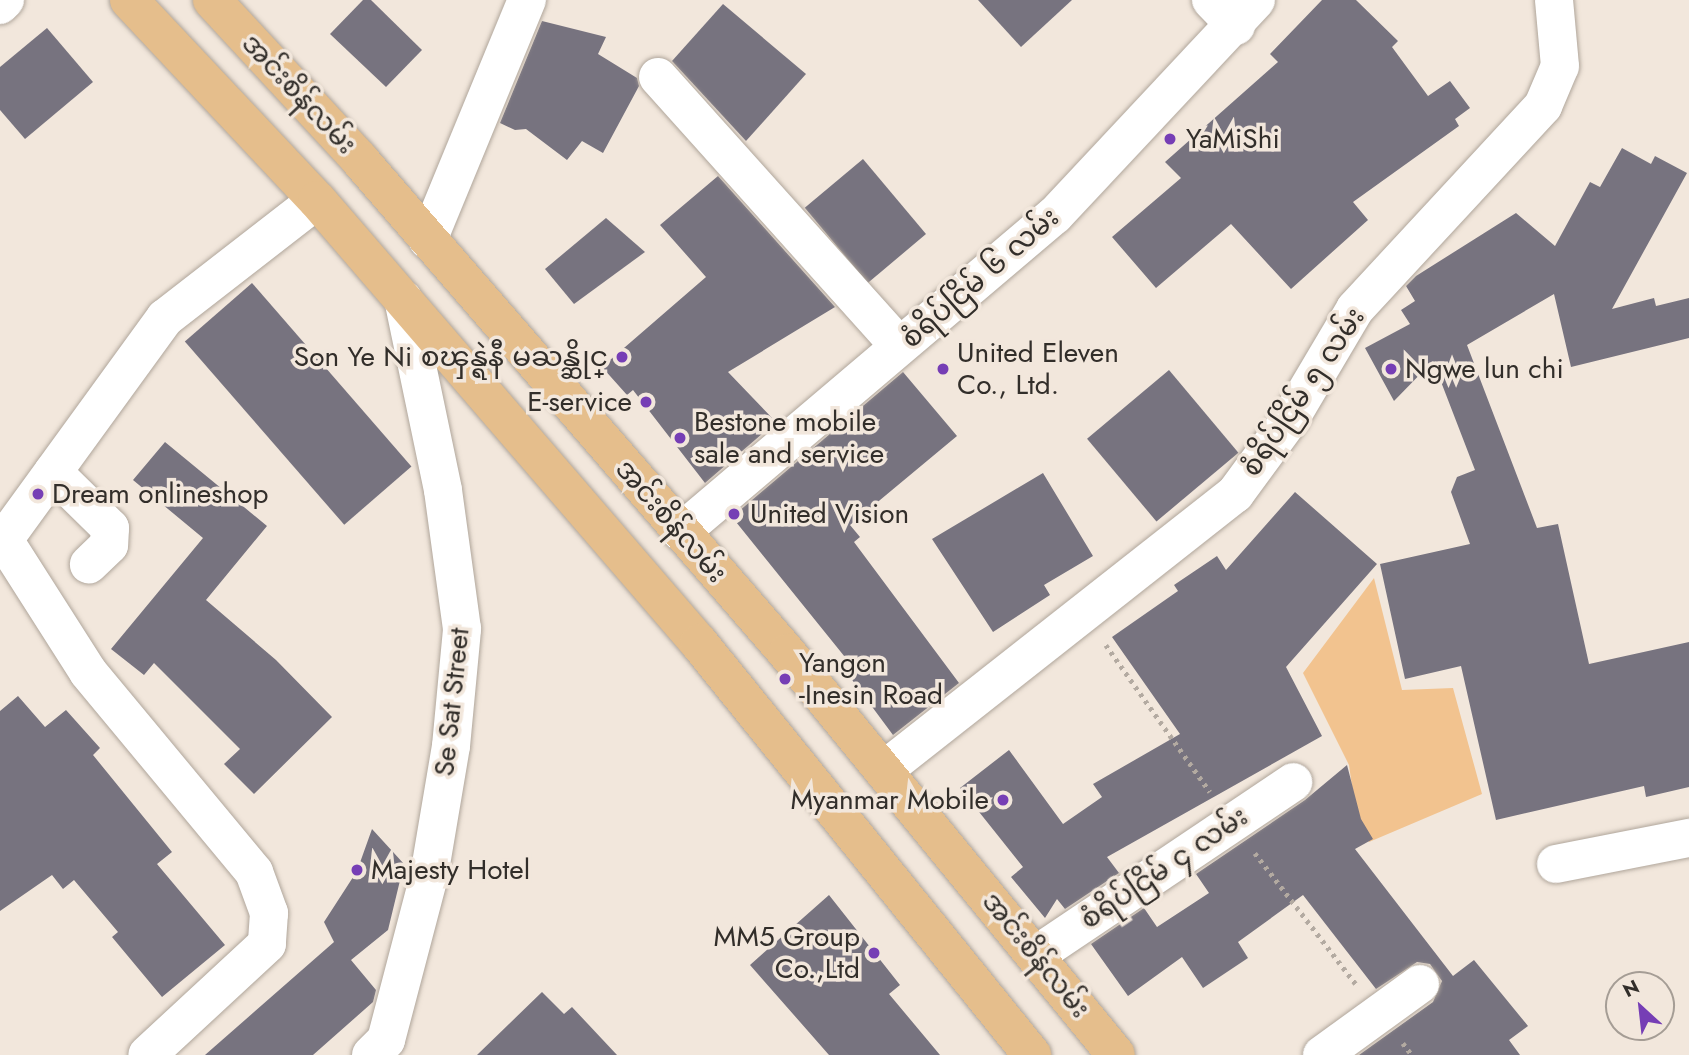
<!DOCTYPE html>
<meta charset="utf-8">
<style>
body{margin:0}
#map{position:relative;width:1689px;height:1055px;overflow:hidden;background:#f2e7dc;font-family:Jost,"Noto Sans Myanmar",sans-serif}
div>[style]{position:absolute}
.green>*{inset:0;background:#f2c38f}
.building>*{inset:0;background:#77737f;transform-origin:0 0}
.path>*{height:4.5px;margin-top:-2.25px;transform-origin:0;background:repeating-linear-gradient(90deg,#b3aaa1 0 3.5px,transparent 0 8.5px)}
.roads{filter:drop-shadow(0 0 2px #b0a69b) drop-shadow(0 0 2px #b0a69b)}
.minor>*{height:38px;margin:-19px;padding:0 19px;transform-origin:19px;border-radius:19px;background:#fff}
.major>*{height:38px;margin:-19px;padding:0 19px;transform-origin:19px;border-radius:19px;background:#e5be8c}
.dots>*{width:19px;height:19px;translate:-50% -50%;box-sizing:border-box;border:4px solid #f2e7dc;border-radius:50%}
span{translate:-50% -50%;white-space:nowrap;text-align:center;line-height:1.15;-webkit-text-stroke:7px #f2e7dc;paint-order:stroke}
.street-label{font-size:28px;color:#322e2a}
.poi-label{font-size:28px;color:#322e2a}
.left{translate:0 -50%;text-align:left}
.right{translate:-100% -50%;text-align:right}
.north{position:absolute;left:1605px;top:971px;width:70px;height:70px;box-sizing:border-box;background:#f2e7dc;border:2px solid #a59d95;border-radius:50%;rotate:333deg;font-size:19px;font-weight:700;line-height:28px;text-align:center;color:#322e2a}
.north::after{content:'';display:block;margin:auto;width:24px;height:32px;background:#763eb5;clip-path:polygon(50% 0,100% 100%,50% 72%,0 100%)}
</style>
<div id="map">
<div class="green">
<div style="clip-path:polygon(1374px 578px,1402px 690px,1453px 688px,1482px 794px,1369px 842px,1357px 822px,1349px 765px,1303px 673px)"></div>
</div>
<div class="building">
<div style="clip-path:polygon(363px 0,371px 0,422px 50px,386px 87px,330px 34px)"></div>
<div style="clip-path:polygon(978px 0,1072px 0,1021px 47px)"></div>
<div style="clip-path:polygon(1322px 0,1356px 0,1398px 41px,1392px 47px,1428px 96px,1450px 81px,1470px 108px,1455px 119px,1459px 126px,1353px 202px,1368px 220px,1291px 289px,1231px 224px,1156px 288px,1112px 237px,1181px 178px,1165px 162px,1278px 62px,1270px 54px)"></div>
<div style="clip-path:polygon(723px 4px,806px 74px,746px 141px,672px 61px)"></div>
<div style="clip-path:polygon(542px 21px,606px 37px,598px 54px,637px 78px,639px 86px,603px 153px,582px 141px,567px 160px,526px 129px,515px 130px,500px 123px)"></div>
<div style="clip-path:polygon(47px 28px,93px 82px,25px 139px,0 110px,0 67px)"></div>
<div style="clip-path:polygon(1622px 148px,1651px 164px,1655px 156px,1687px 173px,1612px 309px,1654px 298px,1656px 306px,1689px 298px,1689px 338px,1571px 367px,1554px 294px,1467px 345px,1537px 528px,1558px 524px,1589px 664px,1689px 642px,1689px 787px,1646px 797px,1644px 786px,1496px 820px,1461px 666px,1405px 679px,1380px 564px,1470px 544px,1451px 492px,1457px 477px,1475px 470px,1433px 361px,1394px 401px,1365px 348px,1410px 324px,1401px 310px,1415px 301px,1406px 286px,1416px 276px,1516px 213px,1555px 246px,1590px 182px,1600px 187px)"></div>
<div style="left:863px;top:159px;width:98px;height:76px;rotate:50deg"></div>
<div style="clip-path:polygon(718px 176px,835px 307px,728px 372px,776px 422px,705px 483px,633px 390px,627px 395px,602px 367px,706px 277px,660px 225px)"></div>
<div style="clip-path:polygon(606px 218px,645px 252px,574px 304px,545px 269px)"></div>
<div style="left:252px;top:283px;width:243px;height:89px;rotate:49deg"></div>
<div style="left:1169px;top:370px;width:108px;height:107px;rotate:50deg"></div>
<div style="clip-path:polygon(903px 372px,957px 436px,850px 525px,860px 537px,854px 542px,959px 683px,893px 735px,850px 677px,857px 672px,732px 517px)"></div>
<div style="clip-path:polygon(165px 442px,267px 526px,206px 600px,276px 660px,332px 717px,254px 794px,224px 764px,240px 749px,154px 663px,144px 675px,111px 649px,203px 538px,133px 480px)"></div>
<div style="clip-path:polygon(1043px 473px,1093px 556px,1044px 585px,1050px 595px,993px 632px,932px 539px)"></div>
<div style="clip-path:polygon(1295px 492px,1377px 564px,1286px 667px,1322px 736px,1107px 857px,1119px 873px,1065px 909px,1057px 899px,1045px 918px,1011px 877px,1023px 867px,960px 788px,1009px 750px,1063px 824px,1102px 797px,1093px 784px,1180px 734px,1112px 637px,1178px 591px,1174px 585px,1217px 556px,1226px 570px)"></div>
<div style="clip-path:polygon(18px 696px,45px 727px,66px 710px,100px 748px,93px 755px,172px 852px,157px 864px,225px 945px,162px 997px,112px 937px,118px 932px,74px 880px,63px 889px,52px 875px,0 911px,0 711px)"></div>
<div style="clip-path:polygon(1347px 765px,1361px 819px,1373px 839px,1355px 849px,1453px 976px,1474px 960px,1528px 1026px,1509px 1040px,1520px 1055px,1359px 1055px,1433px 1002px,1442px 981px,1430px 964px,1417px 962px,1376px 989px,1303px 895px,1238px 942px,1248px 958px,1203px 988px,1182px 957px,1128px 996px,1091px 944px,1144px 908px,1157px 927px,1209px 893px,1196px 874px,1305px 800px)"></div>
<div style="clip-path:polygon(372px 829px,404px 864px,388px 930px,351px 960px,376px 990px,373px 1002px,313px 1055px,205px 1055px,334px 942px,324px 922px,357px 871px)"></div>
<div style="clip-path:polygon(829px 895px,900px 985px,889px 994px,940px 1055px,829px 1055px,750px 965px)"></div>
<div style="clip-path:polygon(542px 992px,564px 1014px,572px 1007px,617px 1055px,477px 1055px)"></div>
</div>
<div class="path">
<div style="left:1106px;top:645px;width:180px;rotate:54.7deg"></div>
<div style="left:1255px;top:853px;width:165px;rotate:52.4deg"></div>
<div style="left:1403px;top:1043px;width:15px;rotate:53deg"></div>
</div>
<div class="roads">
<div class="minor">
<div style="left:1211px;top:0;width:36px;rotate:46deg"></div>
<div style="left:0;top:5px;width:7px;rotate:-45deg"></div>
<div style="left:658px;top:77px;width:361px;rotate:48.1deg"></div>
<div style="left:428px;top:240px;width:260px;rotate:-67.6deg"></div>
<div style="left:53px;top:472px;width:80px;rotate:44.5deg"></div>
<div style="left:110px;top:528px;width:17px;rotate:93deg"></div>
<div style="left:109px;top:545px;width:28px;rotate:136deg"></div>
<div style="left:681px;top:532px;width:490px;rotate:-40.3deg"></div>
<div style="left:1055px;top:215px;width:294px;rotate:-46.9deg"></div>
<div style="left:4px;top:540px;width:156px;rotate:57.5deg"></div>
<div style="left:88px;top:672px;width:260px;rotate:50.3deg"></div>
<div style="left:254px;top:872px;width:44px;rotate:69.9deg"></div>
<div style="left:269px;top:913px;width:31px;rotate:94deg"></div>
<div style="left:267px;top:944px;width:163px;rotate:137.2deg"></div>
<div style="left:0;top:545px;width:281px;rotate:-54deg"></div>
<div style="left:165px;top:318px;width:192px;rotate:-37.8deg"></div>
<div style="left:884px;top:770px;width:447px;rotate:-38.2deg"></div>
<div style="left:1235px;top:494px;width:93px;rotate:-53.7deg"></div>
<div style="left:1290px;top:419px;width:128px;rotate:-59.4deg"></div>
<div style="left:1355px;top:309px;width:277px;rotate:-47.2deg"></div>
<div style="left:1543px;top:106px;width:43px;rotate:-67deg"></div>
<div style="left:1560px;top:66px;width:66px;rotate:-95.2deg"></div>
<div style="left:1556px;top:864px;width:136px;rotate:-11.1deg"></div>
<div style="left:1036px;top:955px;width:310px;rotate:-33.9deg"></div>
<div style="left:371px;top:1055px;width:21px;rotate:-45deg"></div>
<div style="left:386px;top:1040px;width:170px;rotate:-75.3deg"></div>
<div style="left:429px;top:876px;width:132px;rotate:-80.4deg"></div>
<div style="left:451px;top:746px;width:118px;rotate:-84.6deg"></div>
<div style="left:462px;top:629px;width:140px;rotate:-97.8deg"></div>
<div style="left:443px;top:490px;width:195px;rotate:-101.8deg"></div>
<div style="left:1322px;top:1055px;width:121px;rotate:-35.9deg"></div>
</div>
<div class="major">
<div style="left:129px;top:0;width:274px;rotate:46.8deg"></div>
<div style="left:317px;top:200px;width:585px;rotate:49.23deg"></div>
<div style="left:699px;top:643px;width:530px;rotate:51.05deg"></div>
<div style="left:212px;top:0;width:217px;rotate:47.2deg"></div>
<div style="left:359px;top:159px;width:654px;rotate:49.09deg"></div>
<div style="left:787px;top:653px;width:519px;rotate:50.7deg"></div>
</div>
</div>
<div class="dots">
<div style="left:1170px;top:139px;background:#763eb5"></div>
<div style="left:622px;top:357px;background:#763eb5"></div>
<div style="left:943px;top:369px;background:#763eb5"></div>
<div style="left:1391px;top:369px;background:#763eb5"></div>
<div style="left:646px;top:402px;background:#763eb5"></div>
<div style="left:680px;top:438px;background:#763eb5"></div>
<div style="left:38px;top:494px;background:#763eb5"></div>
<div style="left:734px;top:514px;background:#763eb5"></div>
<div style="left:785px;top:679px;background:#763eb5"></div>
<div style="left:1003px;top:800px;background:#763eb5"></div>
<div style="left:357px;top:870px;background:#763eb5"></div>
<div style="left:874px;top:953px;background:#763eb5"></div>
</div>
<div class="street-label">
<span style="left:299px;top:94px;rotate:47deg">အင်းစိန်လမ်း</span>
<span style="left:980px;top:278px;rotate:-41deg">စံရိပ်ငြိမ် ၆ လမ်း</span>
<span style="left:1303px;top:392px;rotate:-56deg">စံရိပ်ငြိမ် ၅ လမ်း</span>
<span style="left:671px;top:521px;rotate:49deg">အင်းစိန်လမ်း</span>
<span style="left:452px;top:702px;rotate:-84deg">Se Sat Street</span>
<span style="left:1164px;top:868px;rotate:-34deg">စံရိပ်ငြိမ် ၄ လမ်း</span>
<span style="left:1036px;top:955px;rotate:51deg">အင်းစိန်လမ်း</span>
</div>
<div class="poi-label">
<span class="left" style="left:1186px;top:139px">YaMiShi</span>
<span class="left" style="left:957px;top:369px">United Eleven<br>Co., Ltd.</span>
<span class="right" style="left:608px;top:357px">Son Ye Ni စၾန္ရဲနီ မႀန္ဆိုင္</span>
<span class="left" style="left:1405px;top:369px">Ngwe lun chi</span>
<span class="right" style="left:632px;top:402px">E-service</span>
<span class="left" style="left:694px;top:438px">Bestone mobile<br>sale and service</span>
<span class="left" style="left:52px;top:494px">Dream onlineshop</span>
<span class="left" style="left:750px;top:514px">United Vision</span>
<span class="left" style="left:799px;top:679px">Yangon<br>-Inesin Road</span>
<span class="right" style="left:989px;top:800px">Myanmar Mobile</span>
<span class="left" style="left:371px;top:870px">Majesty Hotel</span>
<span class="right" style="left:860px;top:953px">MM5 Group<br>Co.,Ltd</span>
</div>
<div class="north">N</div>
</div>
